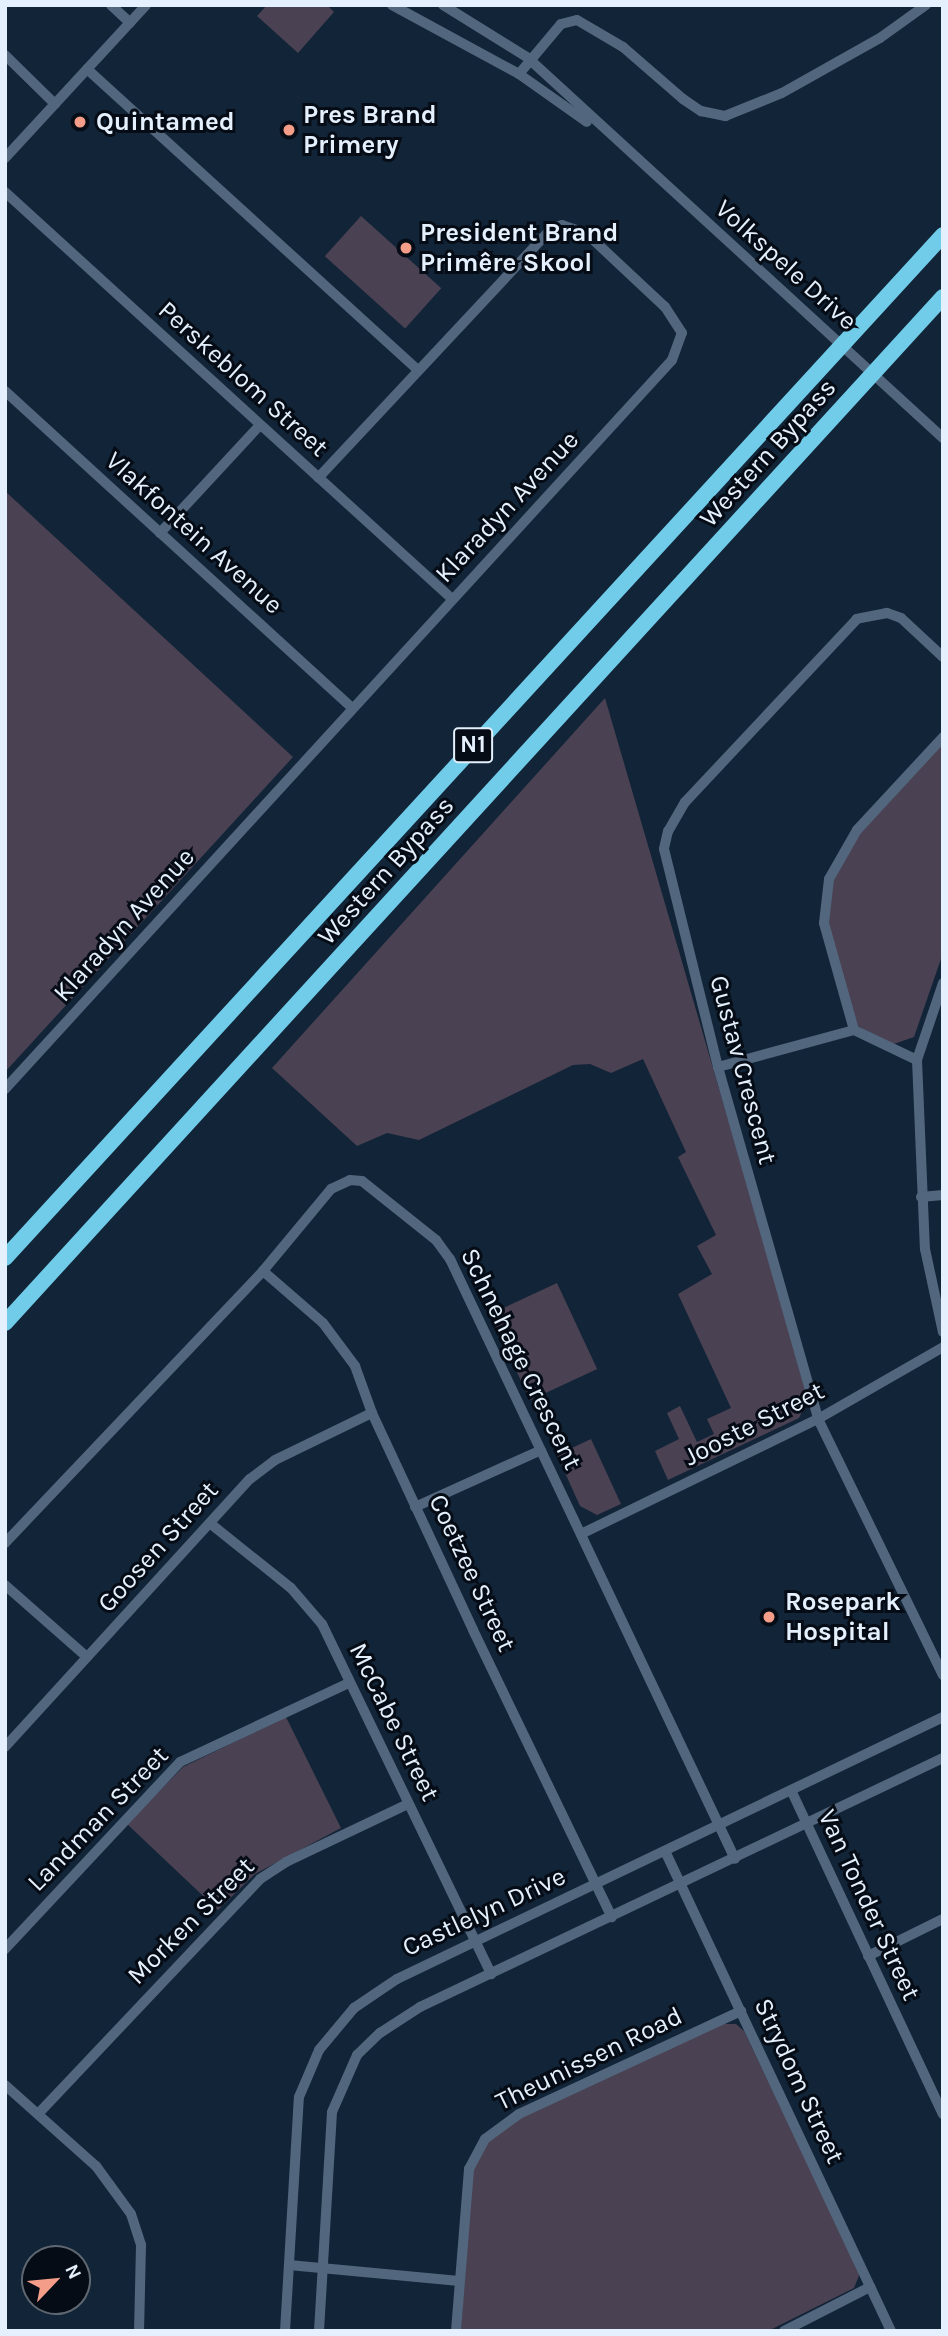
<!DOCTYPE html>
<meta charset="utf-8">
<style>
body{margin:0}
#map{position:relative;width:948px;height:2336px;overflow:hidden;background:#122437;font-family:Karla,sans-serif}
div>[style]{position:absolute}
.green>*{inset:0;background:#4a4153;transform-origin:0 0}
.minor>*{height:10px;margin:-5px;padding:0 5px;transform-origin:5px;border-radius:5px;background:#52667d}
.highway>*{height:16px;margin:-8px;padding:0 8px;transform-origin:8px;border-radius:8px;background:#71ccea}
.dots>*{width:19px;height:19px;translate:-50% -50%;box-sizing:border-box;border:4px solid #060c15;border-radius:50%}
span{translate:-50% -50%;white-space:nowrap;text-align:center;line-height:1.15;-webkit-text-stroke:6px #060c15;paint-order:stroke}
.shield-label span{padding:2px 5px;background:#060c15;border:2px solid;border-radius:5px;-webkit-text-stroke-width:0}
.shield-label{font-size:24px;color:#e4f0fd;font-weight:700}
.poi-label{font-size:26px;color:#e4f0fd;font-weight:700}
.left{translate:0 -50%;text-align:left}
.street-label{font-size:26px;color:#e4f0fd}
.frame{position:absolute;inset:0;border:7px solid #e4f0fd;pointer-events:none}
.north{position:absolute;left:21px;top:2245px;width:70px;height:70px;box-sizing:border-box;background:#060c15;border:2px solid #5f6772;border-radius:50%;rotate:64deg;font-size:19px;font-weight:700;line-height:28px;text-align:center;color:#e4f0fd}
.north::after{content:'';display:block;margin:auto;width:24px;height:32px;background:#f49e89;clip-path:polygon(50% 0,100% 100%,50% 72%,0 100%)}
</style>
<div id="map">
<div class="green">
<div style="clip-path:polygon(267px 5px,327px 5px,334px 12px,298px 53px,257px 16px)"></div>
<div style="left:361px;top:216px;width:108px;height:54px;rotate:42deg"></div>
<div style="clip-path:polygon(5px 491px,293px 757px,5px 1072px)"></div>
<div style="clip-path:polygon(605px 698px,809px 1397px,799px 1418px,668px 1480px,655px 1451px,679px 1439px,667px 1413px,680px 1406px,697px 1442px,714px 1434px,707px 1419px,731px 1408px,678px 1294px,712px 1274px,697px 1246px,716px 1235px,678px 1157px,686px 1152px,643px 1059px,611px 1073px,590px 1064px,573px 1065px,419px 1140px,387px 1133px,357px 1146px,272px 1068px)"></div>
<div style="clip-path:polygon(943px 739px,943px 953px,914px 1037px,891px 1045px,856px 1025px,826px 923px,827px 896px,850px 843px)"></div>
<div style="left:557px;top:1283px;width:95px;height:74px;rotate:65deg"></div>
<div style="clip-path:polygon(591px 1439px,621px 1504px,597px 1515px,580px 1506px,557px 1455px)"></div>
<div style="clip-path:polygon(286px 1717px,341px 1828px,255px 1874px,218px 1910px,127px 1824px,183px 1767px)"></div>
<div style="clip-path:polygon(724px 2024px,736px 2024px,744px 2031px,860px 2273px,854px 2288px,768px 2331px,461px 2331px,472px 2168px,481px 2147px,521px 2116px)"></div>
</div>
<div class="minor">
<div style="left:111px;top:5px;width:26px;rotate:43deg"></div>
<div style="left:392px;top:5px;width:145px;rotate:28.5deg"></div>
<div style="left:519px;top:74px;width:83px;rotate:35.2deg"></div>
<div style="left:443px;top:5px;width:100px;rotate:31.9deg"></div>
<div style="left:528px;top:58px;width:563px;rotate:42.48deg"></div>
<div style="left:5px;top:55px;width:70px;rotate:44.4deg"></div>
<div style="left:87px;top:69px;width:446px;rotate:42.3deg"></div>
<div style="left:519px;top:74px;width:65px;rotate:-50deg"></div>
<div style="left:561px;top:24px;width:16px;rotate:-14deg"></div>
<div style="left:577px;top:20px;width:53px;rotate:30.4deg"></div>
<div style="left:623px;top:47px;width:79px;rotate:40.9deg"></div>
<div style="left:683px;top:99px;width:22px;rotate:34deg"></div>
<div style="left:701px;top:111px;width:25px;rotate:12deg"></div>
<div style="left:725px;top:116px;width:61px;rotate:-22deg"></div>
<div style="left:782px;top:93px;width:112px;rotate:-29.3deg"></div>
<div style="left:880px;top:38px;width:57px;rotate:-35.7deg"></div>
<div style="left:5px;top:158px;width:208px;rotate:-47.3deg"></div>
<div style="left:5px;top:192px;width:603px;rotate:42.31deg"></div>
<div style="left:5px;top:391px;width:470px;rotate:42.4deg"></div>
<div style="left:160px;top:533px;width:147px;rotate:-47.2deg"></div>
<div style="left:943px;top:657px;width:57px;rotate:-137.1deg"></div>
<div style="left:901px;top:618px;width:15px;rotate:-160deg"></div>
<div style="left:887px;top:613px;width:31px;rotate:169deg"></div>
<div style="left:857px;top:619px;width:251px;rotate:133.2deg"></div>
<div style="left:685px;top:802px;width:34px;rotate:120deg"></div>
<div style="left:668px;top:831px;width:18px;rotate:103deg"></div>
<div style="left:664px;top:849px;width:225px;rotate:76.1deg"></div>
<div style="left:718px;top:1067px;width:366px;rotate:74.1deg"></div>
<div style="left:818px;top:1419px;width:285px;rotate:64deg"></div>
<div style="left:943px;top:983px;width:81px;rotate:108.7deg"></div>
<div style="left:917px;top:1060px;width:189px;rotate:87.6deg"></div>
<div style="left:925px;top:1249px;width:85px;rotate:77.8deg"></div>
<div style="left:854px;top:1030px;width:111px;rotate:-105.7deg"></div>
<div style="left:824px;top:923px;width:44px;rotate:-83.5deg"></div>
<div style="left:829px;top:879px;width:56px;rotate:-60.3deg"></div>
<div style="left:857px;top:830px;width:127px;rotate:-47.2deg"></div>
<div style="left:718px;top:1067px;width:141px;rotate:-15.2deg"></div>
<div style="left:854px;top:1030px;width:70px;rotate:25.5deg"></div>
<div style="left:5px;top:1089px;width:988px;rotate:-47.54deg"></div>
<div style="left:672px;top:360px;width:29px;rotate:-70deg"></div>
<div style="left:682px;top:333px;width:31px;rotate:-123deg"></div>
<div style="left:665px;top:307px;width:108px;rotate:-136.9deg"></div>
<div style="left:586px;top:233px;width:25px;rotate:-162deg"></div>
<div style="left:562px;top:225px;width:10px;rotate:163deg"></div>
<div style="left:552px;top:228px;width:342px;rotate:133.1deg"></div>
<div style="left:921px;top:1197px;width:22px;rotate:-5deg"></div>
<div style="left:263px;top:1271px;width:79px;rotate:40.9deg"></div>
<div style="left:323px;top:1323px;width:54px;rotate:53.3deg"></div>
<div style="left:355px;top:1366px;width:50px;rotate:70.1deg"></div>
<div style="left:372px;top:1413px;width:239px;rotate:65deg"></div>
<div style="left:473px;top:1630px;width:319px;rotate:64.2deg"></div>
<div style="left:415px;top:1507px;width:138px;rotate:-24.3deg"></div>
<div style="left:211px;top:1524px;width:102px;rotate:38.7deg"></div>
<div style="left:291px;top:1588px;width:48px;rotate:49.3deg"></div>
<div style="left:322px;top:1624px;width:389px;rotate:64.2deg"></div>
<div style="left:581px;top:1534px;width:263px;rotate:-25.9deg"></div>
<div style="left:818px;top:1419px;width:144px;rotate:-29.9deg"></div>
<div style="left:5px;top:1543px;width:375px;rotate:-46.5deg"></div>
<div style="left:263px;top:1271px;width:107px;rotate:-50.3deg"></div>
<div style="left:331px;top:1189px;width:21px;rotate:-25deg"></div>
<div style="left:350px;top:1180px;width:12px;rotate:5deg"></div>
<div style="left:362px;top:1181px;width:95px;rotate:38.6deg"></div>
<div style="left:436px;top:1240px;width:24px;rotate:54deg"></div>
<div style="left:450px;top:1259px;width:664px;rotate:64.59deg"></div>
<div style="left:5px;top:1585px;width:109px;rotate:41.3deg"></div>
<div style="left:5px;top:1747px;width:363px;rotate:-47.6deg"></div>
<div style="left:250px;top:1479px;width:31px;rotate:-37deg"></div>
<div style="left:275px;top:1460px;width:108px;rotate:-25.9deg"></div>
<div style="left:791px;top:1790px;width:358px;rotate:64.9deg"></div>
<div style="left:665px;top:1851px;width:531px;rotate:64.79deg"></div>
<div style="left:5px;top:1949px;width:256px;rotate:-46.9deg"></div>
<div style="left:180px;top:1762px;width:187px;rotate:-25.1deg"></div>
<div style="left:868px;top:1956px;width:84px;rotate:-26.3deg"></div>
<div style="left:5px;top:2085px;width:122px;rotate:41.7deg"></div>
<div style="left:96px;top:2166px;width:59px;rotate:53.9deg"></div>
<div style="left:131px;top:2214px;width:33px;rotate:72deg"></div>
<div style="left:141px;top:2245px;width:86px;rotate:91.3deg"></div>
<div style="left:38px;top:2114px;width:323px;rotate:-46.6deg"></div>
<div style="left:260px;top:1879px;width:31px;rotate:-33deg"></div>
<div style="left:286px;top:1862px;width:135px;rotate:-25.4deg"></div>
<div style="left:289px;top:2265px;width:171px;rotate:5.4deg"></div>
<div style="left:285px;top:2331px;width:234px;rotate:-86.6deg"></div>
<div style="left:299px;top:2097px;width:51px;rotate:-66.9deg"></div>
<div style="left:319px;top:2050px;width:55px;rotate:-50.2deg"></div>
<div style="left:354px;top:2008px;width:52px;rotate:-34deg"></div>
<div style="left:397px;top:1979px;width:606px;rotate:-25.63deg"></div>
<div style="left:319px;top:2331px;width:219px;rotate:-86.6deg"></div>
<div style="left:332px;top:2112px;width:62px;rotate:-66.3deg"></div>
<div style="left:357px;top:2055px;width:32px;rotate:-44deg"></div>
<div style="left:380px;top:2033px;width:48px;rotate:-33deg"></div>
<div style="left:420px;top:2007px;width:579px;rotate:-25.46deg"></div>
<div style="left:456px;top:2331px;width:163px;rotate:-85.4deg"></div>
<div style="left:469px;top:2169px;width:34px;rotate:-62deg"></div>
<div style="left:485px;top:2139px;width:42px;rotate:-36.3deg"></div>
<div style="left:519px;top:2114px;width:245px;rotate:-24.9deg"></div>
<div style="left:784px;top:2331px;width:97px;rotate:-27.1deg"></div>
</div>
<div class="highway">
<div style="left:5px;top:1258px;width:1388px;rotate:-47.48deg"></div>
<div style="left:5px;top:1323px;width:1390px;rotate:-47.57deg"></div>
</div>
<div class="dots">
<div style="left:80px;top:122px;background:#f49e89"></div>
<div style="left:289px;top:130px;background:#f49e89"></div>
<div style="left:406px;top:248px;background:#f49e89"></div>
<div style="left:769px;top:1617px;background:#f49e89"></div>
</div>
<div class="shield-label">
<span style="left:473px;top:745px">N1</span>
</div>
<div class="poi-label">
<span class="left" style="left:303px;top:130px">Pres Brand<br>Primery</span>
<span class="left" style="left:96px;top:122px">Quintamed</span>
<span class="left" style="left:420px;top:248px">President Brand<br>Primêre Skool</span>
<span class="left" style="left:785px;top:1617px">Rosepark<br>Hospital</span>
</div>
<div class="street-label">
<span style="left:786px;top:265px;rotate:42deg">Volkspele Drive</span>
<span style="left:243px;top:379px;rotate:42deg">Perskeblom Street</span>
<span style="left:768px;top:453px;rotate:-48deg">Western Bypass</span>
<span style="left:507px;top:507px;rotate:-47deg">Klaradyn Avenue</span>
<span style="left:194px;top:533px;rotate:42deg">Vlakfontein Avenue</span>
<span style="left:386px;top:871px;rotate:-48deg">Western Bypass</span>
<span style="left:124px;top:925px;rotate:-48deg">Klaradyn Avenue</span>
<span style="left:743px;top:1070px;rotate:75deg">Gustav Crescent</span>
<span style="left:521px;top:1359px;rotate:64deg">Schnehage Crescent</span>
<span style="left:754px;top:1424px;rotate:-27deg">Jooste Street</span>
<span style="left:158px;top:1547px;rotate:-48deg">Goosen Street</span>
<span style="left:472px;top:1573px;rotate:65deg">Coetzee Street</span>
<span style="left:394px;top:1722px;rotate:64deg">McCabe Street</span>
<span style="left:98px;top:1819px;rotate:-46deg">Landman Street</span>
<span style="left:869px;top:1905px;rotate:65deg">Van Tonder Street</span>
<span style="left:484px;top:1912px;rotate:-25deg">Castlelyn Drive</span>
<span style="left:191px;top:1921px;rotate:-45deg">Morken Street</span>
<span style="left:589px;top:2059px;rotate:-26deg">Theunissen Road</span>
<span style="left:799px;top:2081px;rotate:65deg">Strydom Street</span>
</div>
<div class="frame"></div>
<div class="north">N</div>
</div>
